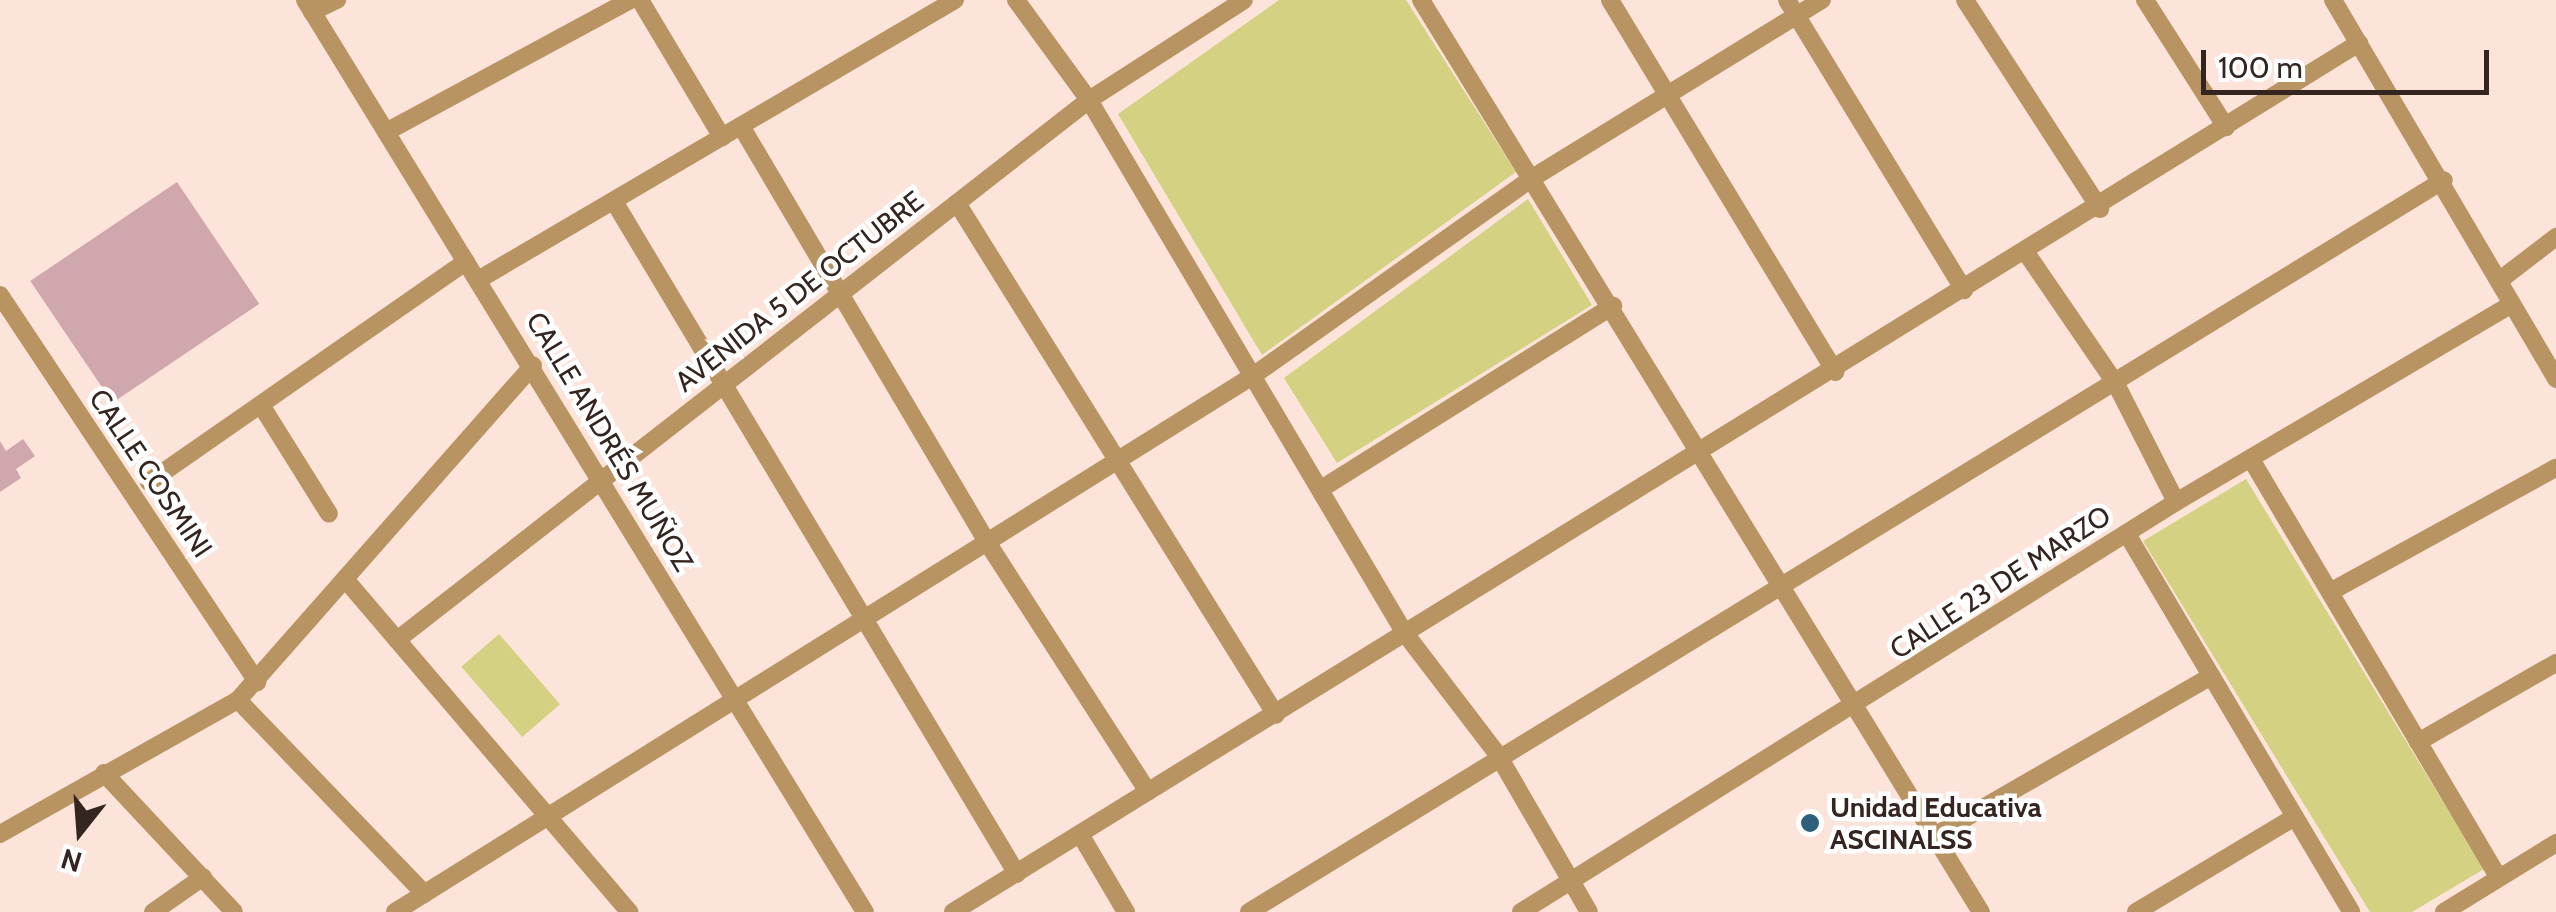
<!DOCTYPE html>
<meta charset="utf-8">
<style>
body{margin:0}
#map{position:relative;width:2556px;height:912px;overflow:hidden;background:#fce4db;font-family:Cabin,sans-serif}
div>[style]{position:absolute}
.green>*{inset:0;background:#d5d183;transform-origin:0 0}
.building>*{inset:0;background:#d0a7ad;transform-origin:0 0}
.street>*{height:18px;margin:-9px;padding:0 9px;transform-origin:9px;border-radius:9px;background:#b99463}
.dots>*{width:28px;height:28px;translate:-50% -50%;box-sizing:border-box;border:5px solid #fff;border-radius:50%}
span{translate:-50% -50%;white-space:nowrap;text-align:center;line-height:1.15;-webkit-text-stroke:9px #fff;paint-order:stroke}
.street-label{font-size:28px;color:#342520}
.poi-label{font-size:28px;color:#342520;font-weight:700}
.left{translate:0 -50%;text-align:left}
.north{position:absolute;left:30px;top:782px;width:100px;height:100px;-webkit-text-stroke:8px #fff;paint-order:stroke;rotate:197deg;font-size:28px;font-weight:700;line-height:40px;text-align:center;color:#342520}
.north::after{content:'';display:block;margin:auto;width:35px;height:45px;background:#342520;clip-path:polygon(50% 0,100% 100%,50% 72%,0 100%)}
.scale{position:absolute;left:2201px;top:50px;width:288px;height:45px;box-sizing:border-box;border:5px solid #342520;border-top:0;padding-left:12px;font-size:30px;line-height:35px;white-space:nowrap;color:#342520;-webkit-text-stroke:8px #fff;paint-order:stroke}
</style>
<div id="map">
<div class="green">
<div style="clip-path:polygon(1279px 0,1406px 0,1516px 172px,1262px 355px,1118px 114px)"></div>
<div style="clip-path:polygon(1528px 199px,1592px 305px,1337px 463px,1284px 378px)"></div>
<div style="clip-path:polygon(2246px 479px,2484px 869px,2412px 912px,2370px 912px,2143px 541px)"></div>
<div style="left:499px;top:634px;width:93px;height:50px;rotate:49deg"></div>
</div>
<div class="building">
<div style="left:177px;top:182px;width:147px;height:177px;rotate:56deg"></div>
<div style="clip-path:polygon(23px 439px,35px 456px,16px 469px,21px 478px,0 492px,0 441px,6px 451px)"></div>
</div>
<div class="street">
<div style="left:305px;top:0;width:1070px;rotate:58.45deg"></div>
<div style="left:640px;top:0;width:160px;rotate:59.1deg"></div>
<div style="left:1016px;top:0;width:124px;rotate:53.9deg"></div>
<div style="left:1089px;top:100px;width:618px;rotate:59.37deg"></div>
<div style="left:1404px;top:632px;width:155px;rotate:52.6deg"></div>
<div style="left:1498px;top:755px;width:181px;rotate:59.9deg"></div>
<div style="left:1421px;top:0;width:1070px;rotate:58.45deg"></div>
<div style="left:1610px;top:0;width:435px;rotate:58.8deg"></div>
<div style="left:1787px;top:0;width:340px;rotate:58.6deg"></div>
<div style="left:1965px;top:0;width:249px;rotate:57.1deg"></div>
<div style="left:2145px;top:0;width:151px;rotate:57.5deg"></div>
<div style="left:2333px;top:0;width:440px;rotate:59.5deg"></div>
<div style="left:312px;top:12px;width:28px;rotate:-26deg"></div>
<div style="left:741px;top:126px;width:483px;rotate:59.4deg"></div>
<div style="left:987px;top:542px;width:297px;rotate:57.2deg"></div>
<div style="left:386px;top:132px;width:277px;rotate:-28.4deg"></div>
<div style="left:615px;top:203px;width:782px;rotate:59.07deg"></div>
<div style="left:957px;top:203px;width:603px;rotate:58.08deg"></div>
<div style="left:2027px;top:254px;width:158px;rotate:55.6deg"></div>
<div style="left:2116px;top:384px;width:132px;rotate:63deg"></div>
<div style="left:478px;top:280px;width:553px;rotate:-30.41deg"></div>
<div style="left:2500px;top:280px;width:71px;rotate:-37.5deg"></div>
<div style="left:0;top:295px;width:465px;rotate:56.4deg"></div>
<div style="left:261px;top:405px;width:128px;rotate:58deg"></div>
<div style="left:2251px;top:459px;width:483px;rotate:59.4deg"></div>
<div style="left:149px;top:482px;width:386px;rotate:-34.8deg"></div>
<div style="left:1321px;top:489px;width:345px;rotate:-32.1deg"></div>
<div style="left:2127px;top:534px;width:439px;rotate:59.3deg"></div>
<div style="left:345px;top:579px;width:438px;rotate:49.5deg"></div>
<div style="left:2330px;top:592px;width:258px;rotate:-28.8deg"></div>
<div style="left:397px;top:640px;width:878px;rotate:-37.97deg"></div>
<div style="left:1089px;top:100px;width:184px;rotate:-32.8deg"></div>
<div style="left:238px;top:700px;width:269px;rotate:46.1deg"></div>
<div style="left:2418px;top:742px;width:159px;rotate:-29.8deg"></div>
<div style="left:104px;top:773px;width:190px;rotate:46.9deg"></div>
<div style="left:0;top:834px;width:273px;rotate:-29.4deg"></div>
<div style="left:238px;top:700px;width:446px;rotate:-48.6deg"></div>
<div style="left:1080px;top:834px;width:91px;rotate:59.5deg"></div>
<div style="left:1936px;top:835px;width:318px;rotate:-30deg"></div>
<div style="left:153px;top:912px;width:61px;rotate:-35deg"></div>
<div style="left:395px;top:912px;width:1013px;rotate:-32.01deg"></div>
<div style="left:1254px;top:375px;width:343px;rotate:-35.3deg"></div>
<div style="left:1534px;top:177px;width:338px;rotate:-31.6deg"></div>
<div style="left:953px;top:912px;width:1653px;rotate:-31.72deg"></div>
<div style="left:1249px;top:912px;width:1401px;rotate:-31.49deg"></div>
<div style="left:1521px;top:912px;width:773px;rotate:-32.04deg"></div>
<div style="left:2176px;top:502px;width:390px;rotate:-30.5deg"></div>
<div style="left:2136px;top:912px;width:185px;rotate:-30.9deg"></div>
<div style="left:2444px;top:912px;width:132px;rotate:-31.6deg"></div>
</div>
<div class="dots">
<div style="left:1810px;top:823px;background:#2e5f7d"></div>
</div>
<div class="street-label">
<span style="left:799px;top:291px;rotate:-38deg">AVENIDA 5 DE OCTUBRE</span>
<span style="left:610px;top:441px;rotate:59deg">CALLE ANDRÉS MUÑOZ</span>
<span style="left:151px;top:473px;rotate:56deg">CALLE COSMINI</span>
<span style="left:2000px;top:582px;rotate:-33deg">CALLE 23 DE MARZO</span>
</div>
<div class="poi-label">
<span class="left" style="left:1830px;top:823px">Unidad Educativa<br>ASCINALSS</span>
</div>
<div class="north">N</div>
<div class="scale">100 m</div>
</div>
